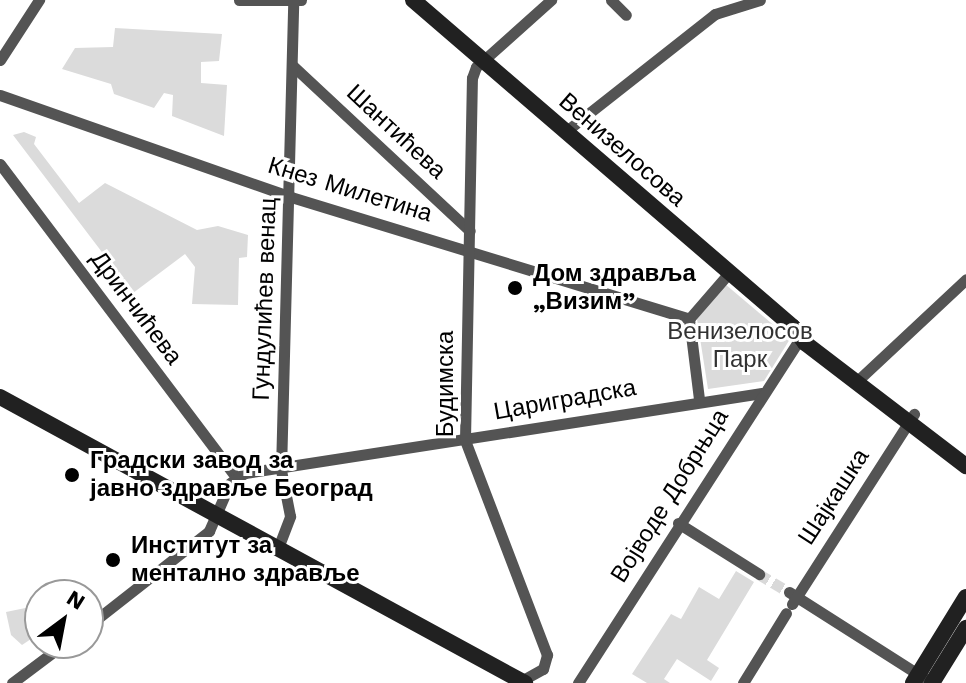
<!DOCTYPE html>
<meta charset="utf-8">
<style>
body{margin:0}
#map{position:relative;width:966px;height:683px;overflow:hidden;background:#fff;font-family:"Work Sans",sans-serif}
div>[style]{position:absolute}
.green>*{inset:0;background:#dbdbdb}
.street-tunnel>*{height:11px;margin-top:-5.5px;transform-origin:0;background:repeating-linear-gradient(90deg,#d9d9d9 0 11px,transparent 0 16.5px)}
.street>*{height:11px;margin:-5.5px;padding:0 5.5px;transform-origin:5.5px;border-radius:5.5px;background:#545454}
.secondary>*{height:16px;margin:-8px;padding:0 8px;transform-origin:8px;border-radius:8px;background:#212121}
.dots>*{width:22px;height:22px;translate:-50% -50%;box-sizing:border-box;border:4px solid #fff;border-radius:50%}
span{translate:-50% -50%;white-space:nowrap;text-align:center;line-height:1.15;-webkit-text-stroke:6px #fff;paint-order:stroke}
.street-label{font-size:24px;color:#000}
.poi-label{font-size:24px;color:#000;font-weight:700}
.left{translate:0 -50%;text-align:left}
.park-label{font-size:24px;color:#323232}
.north{position:absolute;left:24px;top:579px;width:80px;height:80px;box-sizing:border-box;background:#fff;border:2px solid #999;border-radius:50%;rotate:32deg;font-size:22px;font-weight:700;line-height:32px;text-align:center;color:#000}
.north::after{content:'';display:block;margin:auto;width:28px;height:36px;background:#000;clip-path:polygon(50% 0,100% 100%,50% 72%,0 100%)}
</style>
<div id="map">
<div class="green">
<div style="clip-path:polygon(115px 28px,222px 34px,219px 61px,201px 62px,201px 83px,227px 85px,224px 136px,172px 116px,173px 95px,164px 93px,154px 108px,114px 94px,111px 84px,62px 69px,75px 48px,113px 47px)"></div>
<div style="clip-path:polygon(24px 132px,36px 137px,34px 144px,79px 203px,105px 183px,197px 230px,218px 226px,248px 235px,247px 257px,239px 258px,238px 305px,192px 304px,195px 267px,185px 254px,133px 293px,13px 135px)"></div>
<div style="clip-path:polygon(725px 284px,790px 339px,764px 381px,708px 389px,697px 319px)"></div>
<div style="clip-path:polygon(736px 571px,754px 582px,707px 660px,719px 668px,711px 681px,677px 659px,664px 679px,670px 683px,647px 683px,632px 674px,671px 614px,681px 619px,699px 587px,719px 599px)"></div>
<div style="clip-path:polygon(40px 605px,40px 633px,22px 645px,11px 635px,6px 612px)"></div>
</div>
<div class="street-tunnel">
<div style="left:759px;top:574px;width:35px;rotate:31deg"></div>
</div>
<div class="street">
<div style="left:239px;top:0;width:62px"></div>
<div style="left:611px;top:0;width:21px;rotate:45deg"></div>
<div style="left:0;top:60px;width:72px;rotate:-57deg"></div>
<div style="left:292px;top:65px;width:243px;rotate:43deg"></div>
<div style="left:0;top:95px;width:308px;rotate:19.3deg"></div>
<div style="left:291px;top:197px;width:416px;rotate:17deg"></div>
<div style="left:565px;top:132px;width:191px;rotate:-38.2deg"></div>
<div style="left:715px;top:14px;width:47px;rotate:-17.3deg"></div>
<div style="left:0;top:164px;width:393px;rotate:53deg"></div>
<div style="left:855px;top:383px;width:152px;rotate:-43.1deg"></div>
<div style="left:699px;top:399px;width:81px;rotate:-97.1deg"></div>
<div style="left:689px;top:319px;width:61px;rotate:-49deg"></div>
<div style="left:678px;top:523px;width:96px;rotate:32.2deg"></div>
<div style="left:278px;top:548px;width:34px;rotate:-69deg"></div>
<div style="left:290px;top:516px;width:47px;rotate:-101.1deg"></div>
<div style="left:281px;top:470px;width:470px;rotate:-88.5deg"></div>
<div style="left:789px;top:592px;width:160px;rotate:32.5deg"></div>
<div style="left:792px;top:604px;width:226px;rotate:-57.3deg"></div>
<div style="left:88px;top:626px;width:154px;rotate:-38.1deg"></div>
<div style="left:209px;top:531px;width:52px;rotate:-66.4deg"></div>
<div style="left:230px;top:483px;width:18px;rotate:-34deg"></div>
<div style="left:245px;top:473px;width:523px;rotate:-8.8deg"></div>
<div style="left:521px;top:681px;width:25px;rotate:-29deg"></div>
<div style="left:543px;top:669px;width:15px;rotate:-74deg"></div>
<div style="left:547px;top:655px;width:230px;rotate:-110.9deg"></div>
<div style="left:465px;top:440px;width:362px;rotate:-88.9deg"></div>
<div style="left:472px;top:78px;width:12px;rotate:-70deg"></div>
<div style="left:476px;top:67px;width:101px;rotate:-41.8deg"></div>
<div style="left:12px;top:683px;width:66px;rotate:-37deg"></div>
<div style="left:578px;top:683px;width:414px;rotate:-57.2deg"></div>
<div style="left:743px;top:683px;width:82px;rotate:-58.4deg"></div>
</div>
<div class="secondary">
<div style="left:413px;top:0;width:501px;rotate:40.71deg"></div>
<div style="left:793px;top:327px;width:20px;rotate:53deg"></div>
<div style="left:805px;top:343px;width:203px;rotate:37.4deg"></div>
<div style="left:0;top:397px;width:598px;rotate:28.58deg"></div>
<div style="left:913px;top:683px;width:101px;rotate:-58.4deg"></div>
<div style="left:932px;top:683px;width:65px;rotate:-58.3deg"></div>
</div>
<div class="dots">
<div style="left:515px;top:288px;background:#000"></div>
<div style="left:72px;top:475px;background:#000"></div>
<div style="left:113px;top:560px;background:#000"></div>
</div>
<div class="street-label">
<span style="left:396px;top:132px;rotate:43deg">Шантићева</span>
<span style="left:622px;top:150px;rotate:41deg">Венизелосова</span>
<span style="left:350px;top:190px;rotate:17deg">Кнез Милетина</span>
<span style="left:265px;top:299px;rotate:-88deg">Гундулићев венац</span>
<span style="left:136px;top:308px;rotate:53deg">Дринчићева</span>
<span style="left:446px;top:384px;rotate:-90deg">Будимска</span>
<span style="left:565px;top:400px;rotate:-10deg">Цариградска</span>
<span style="left:670px;top:496px;rotate:-58deg">Војводе Добрњца</span>
<span style="left:834px;top:497px;rotate:-57deg">Шајкашка</span>
</div>
<div class="poi-label">
<span class="left" style="left:533px;top:288px">Дом здравља<br>„Визим”</span>
<span class="left" style="left:90px;top:475px">Градски завод за<br>јавно здравље Београд</span>
<span class="left" style="left:131px;top:560px">Институт за<br>ментално здравље</span>
</div>
<div class="park-label">
<span style="left:740px;top:346px">Венизелосов<br>Парк</span>
</div>
<div class="north">N</div>
</div>
